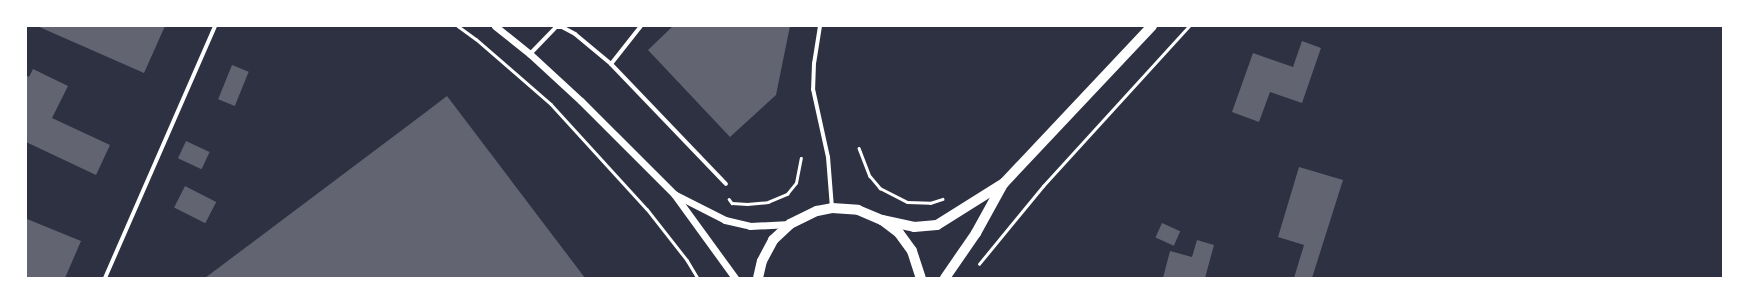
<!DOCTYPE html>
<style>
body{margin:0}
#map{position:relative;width:1749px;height:304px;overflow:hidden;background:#2d3142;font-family:"Fira Sans Condensed",sans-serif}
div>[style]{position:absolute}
.building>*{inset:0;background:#626471;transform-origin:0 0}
.path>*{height:2.5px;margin:-1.25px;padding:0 1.25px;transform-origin:1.25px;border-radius:1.25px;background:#fff}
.minor>*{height:4px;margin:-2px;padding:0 2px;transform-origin:2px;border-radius:2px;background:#fff}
.tertiary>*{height:7px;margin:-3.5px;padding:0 3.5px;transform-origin:3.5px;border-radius:3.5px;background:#fff}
.primary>*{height:10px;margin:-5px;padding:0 5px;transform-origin:5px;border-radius:5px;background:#fff}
span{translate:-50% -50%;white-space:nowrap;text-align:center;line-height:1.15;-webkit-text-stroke:3px #fff;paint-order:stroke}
.frame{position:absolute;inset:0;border:27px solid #fff;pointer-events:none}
</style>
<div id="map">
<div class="building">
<div style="clip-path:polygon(37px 26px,165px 26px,144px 73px)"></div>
<div style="clip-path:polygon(673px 26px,790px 26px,776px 95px,730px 137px,648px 50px)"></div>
<div style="clip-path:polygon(1302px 41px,1321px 48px,1302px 103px,1270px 92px,1259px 122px,1232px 112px,1253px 53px,1293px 67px)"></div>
<div style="left:232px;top:65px;width:18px;height:37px;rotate:22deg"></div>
<div style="clip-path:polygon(33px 69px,68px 86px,52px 118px,110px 145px,96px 175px,26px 142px,26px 75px,29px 77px)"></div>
<div style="clip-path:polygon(447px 96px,585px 278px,205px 278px,426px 112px)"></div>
<div style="left:186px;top:141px;width:26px;height:19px;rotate:25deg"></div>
<div style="clip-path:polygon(1299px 167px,1343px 180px,1312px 278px,1294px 278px,1304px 245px,1278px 237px)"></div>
<div style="left:185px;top:186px;width:35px;height:24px;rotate:27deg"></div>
<div style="clip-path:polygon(27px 219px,81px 241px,65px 278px,26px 278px)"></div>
<div style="left:1162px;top:223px;width:20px;height:16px;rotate:24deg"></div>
<div style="clip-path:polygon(1197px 240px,1214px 245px,1205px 278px,1163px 278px,1170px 251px,1192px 257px)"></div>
</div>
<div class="path">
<div style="left:458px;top:26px;width:22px;rotate:36deg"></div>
<div style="left:476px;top:39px;width:99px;rotate:40.9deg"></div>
<div style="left:551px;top:104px;width:142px;rotate:47.6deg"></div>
<div style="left:647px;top:209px;width:65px;rotate:51.9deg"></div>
<div style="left:687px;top:260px;width:21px;rotate:59deg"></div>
<div style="left:859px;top:148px;width:30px;rotate:69deg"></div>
<div style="left:870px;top:176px;width:16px;rotate:50deg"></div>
<div style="left:880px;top:188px;width:30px;rotate:27deg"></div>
<div style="left:907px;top:202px;width:23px;rotate:2deg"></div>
<div style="left:930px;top:203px;width:13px;rotate:-18deg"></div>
<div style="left:729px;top:199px;width:5px;rotate:53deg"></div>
<div style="left:732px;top:203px;width:15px;rotate:4deg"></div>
<div style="left:747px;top:204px;width:21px;rotate:-5deg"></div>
<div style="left:768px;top:202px;width:21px;rotate:-23deg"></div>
<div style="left:787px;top:194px;width:14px;rotate:-51deg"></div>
<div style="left:796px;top:183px;width:25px;rotate:-79deg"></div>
<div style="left:979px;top:264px;width:101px;rotate:-50.6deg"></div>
<div style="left:1043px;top:186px;width:217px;rotate:-47.6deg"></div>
</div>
<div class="minor">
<div style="left:820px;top:26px;width:37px;rotate:99deg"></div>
<div style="left:814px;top:63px;width:26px;rotate:92deg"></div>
<div style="left:813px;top:89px;width:70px;rotate:77.6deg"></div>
<div style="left:828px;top:157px;width:51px;rotate:85.5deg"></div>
<div style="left:530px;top:54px;width:37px;rotate:-46deg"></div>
<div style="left:556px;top:27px;width:6px"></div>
<div style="left:562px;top:27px;width:15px;rotate:28deg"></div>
<div style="left:575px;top:34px;width:47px;rotate:39.8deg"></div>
<div style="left:611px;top:64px;width:166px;rotate:46.2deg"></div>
<div style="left:611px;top:64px;width:48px;rotate:-51.7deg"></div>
<div style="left:105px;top:278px;width:275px;rotate:-66.4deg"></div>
</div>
<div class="tertiary">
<div style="left:495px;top:26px;width:45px;rotate:38.7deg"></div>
<div style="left:530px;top:54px;width:69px;rotate:42.7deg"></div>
<div style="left:581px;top:101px;width:132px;rotate:45deg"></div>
<div style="left:674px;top:194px;width:104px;rotate:54deg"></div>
<div style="left:676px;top:195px;width:55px;rotate:27deg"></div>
<div style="left:725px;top:220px;width:26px;rotate:13deg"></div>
<div style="left:750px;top:226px;width:40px;rotate:-2.9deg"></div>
</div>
<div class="primary">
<div style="left:882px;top:220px;width:33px;rotate:12deg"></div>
<div style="left:914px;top:227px;width:23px;rotate:-5deg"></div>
<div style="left:937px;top:225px;width:79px;rotate:-32.1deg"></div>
<div style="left:1004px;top:183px;width:216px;rotate:-46.7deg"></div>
<div style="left:758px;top:278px;width:17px;rotate:-77deg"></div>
<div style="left:762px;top:261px;width:24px;rotate:-62deg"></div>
<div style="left:773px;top:240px;width:23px;rotate:-43deg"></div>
<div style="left:790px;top:224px;width:30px;rotate:-26deg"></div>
<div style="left:817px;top:211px;width:15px;rotate:-11deg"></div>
<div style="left:832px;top:208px;width:26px;rotate:4deg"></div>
<div style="left:858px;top:210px;width:26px;rotate:23deg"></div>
<div style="left:882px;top:220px;width:21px;rotate:37deg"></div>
<div style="left:899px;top:233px;width:22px;rotate:54deg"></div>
<div style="left:912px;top:251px;width:28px;rotate:72deg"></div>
<div style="left:945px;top:278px;width:55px;rotate:-55.4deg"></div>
<div style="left:976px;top:233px;width:56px;rotate:-61.1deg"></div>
</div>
<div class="frame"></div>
</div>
